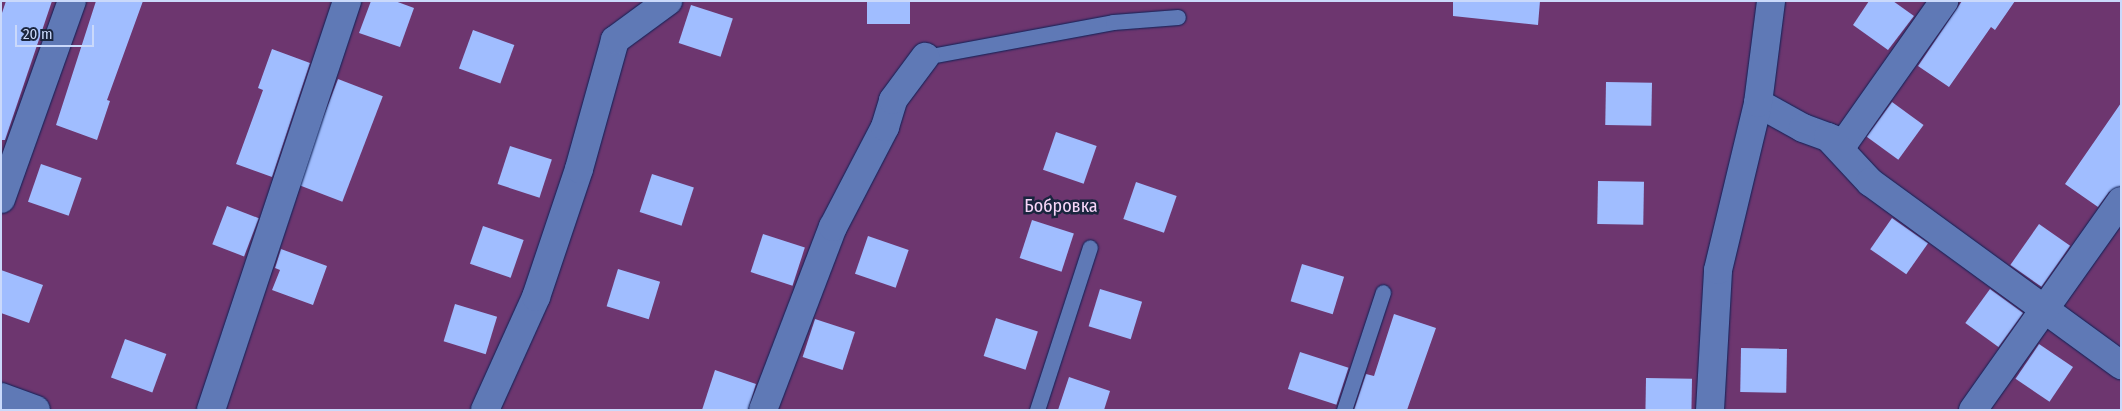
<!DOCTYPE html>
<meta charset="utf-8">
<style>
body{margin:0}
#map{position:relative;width:2122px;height:411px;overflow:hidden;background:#263c73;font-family:"Fira Sans Condensed",sans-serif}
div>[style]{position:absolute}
.green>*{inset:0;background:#6d366f;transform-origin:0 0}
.building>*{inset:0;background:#a0bdff;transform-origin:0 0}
.roads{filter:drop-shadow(0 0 1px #0e2055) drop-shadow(0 0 1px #0e2055)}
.service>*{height:15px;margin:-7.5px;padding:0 7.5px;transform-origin:7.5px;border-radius:7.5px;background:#5f79b6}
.minor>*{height:28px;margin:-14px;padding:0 14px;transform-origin:14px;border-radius:14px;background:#5f79b6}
.tertiary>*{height:28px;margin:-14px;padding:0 14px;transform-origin:14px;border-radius:14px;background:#5f79b6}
span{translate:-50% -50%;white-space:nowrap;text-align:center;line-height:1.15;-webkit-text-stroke:5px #1a253e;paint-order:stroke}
.park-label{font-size:18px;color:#f7d5f8}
.frame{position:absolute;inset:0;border:2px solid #cad9fb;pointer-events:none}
.scale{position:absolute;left:15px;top:25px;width:79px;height:22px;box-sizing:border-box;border:2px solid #cad9fb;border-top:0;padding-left:6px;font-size:15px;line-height:18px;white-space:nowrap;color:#cad9fb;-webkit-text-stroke:4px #1a253e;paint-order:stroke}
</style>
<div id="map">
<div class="green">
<div style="left:1px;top:1px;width:2120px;height:409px"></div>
</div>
<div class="building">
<div style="clip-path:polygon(6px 1px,52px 1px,5px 140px,1px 140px,1px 16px)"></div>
<div style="clip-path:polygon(96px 1px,143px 1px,107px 100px,110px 101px,97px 140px,56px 125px)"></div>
<div style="clip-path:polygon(371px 1px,395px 1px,414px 8px,400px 47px,359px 33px)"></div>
<div style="left:867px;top:1px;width:43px;height:23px"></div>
<div style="clip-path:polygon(1453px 1px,1540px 1px,1538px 25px,1453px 16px)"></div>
<div style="clip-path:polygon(1869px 1px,1893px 1px,1914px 16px,1888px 50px,1853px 25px)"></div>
<div style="clip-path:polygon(1962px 1px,2015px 1px,1995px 30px,1991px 27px,1949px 87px,1918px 66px)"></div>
<div style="left:691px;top:5px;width:44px;height:40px;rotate:18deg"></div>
<div style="left:473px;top:30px;width:44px;height:41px;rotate:20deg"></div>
<div style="clip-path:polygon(272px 49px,310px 63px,272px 177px,236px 164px,263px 90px,258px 88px)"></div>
<div style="left:338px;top:79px;width:48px;height:113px;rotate:21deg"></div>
<div style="left:1606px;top:82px;width:46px;height:43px;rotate:1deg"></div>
<div style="left:1892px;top:102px;width:39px;height:43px;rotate:36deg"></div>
<div style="clip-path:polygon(2121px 103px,2121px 186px,2109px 192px,2098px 207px,2065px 184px)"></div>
<div style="left:1056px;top:132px;width:43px;height:40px;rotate:19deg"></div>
<div style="left:510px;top:146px;width:44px;height:40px;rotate:18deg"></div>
<div style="left:41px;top:164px;width:43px;height:40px;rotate:19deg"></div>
<div style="left:652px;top:174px;width:44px;height:40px;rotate:18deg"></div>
<div style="left:1598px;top:181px;width:46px;height:43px;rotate:1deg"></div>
<div style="left:1136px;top:182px;width:43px;height:39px;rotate:19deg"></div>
<div style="left:227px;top:206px;width:34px;height:41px;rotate:21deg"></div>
<div style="left:1892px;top:218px;width:44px;height:38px;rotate:35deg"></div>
<div style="left:1032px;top:220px;width:44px;height:40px;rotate:18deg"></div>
<div style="left:2039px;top:224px;width:38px;height:50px;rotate:35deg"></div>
<div style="left:483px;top:226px;width:43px;height:40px;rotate:19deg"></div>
<div style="left:763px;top:234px;width:44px;height:40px;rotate:18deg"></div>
<div style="left:868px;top:236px;width:43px;height:40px;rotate:19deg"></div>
<div style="clip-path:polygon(281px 249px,327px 266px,313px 305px,272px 290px,280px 270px,275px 268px)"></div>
<div style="left:1302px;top:264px;width:44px;height:39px;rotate:17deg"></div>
<div style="left:618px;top:269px;width:44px;height:39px;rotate:17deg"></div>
<div style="clip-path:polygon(1px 270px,43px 285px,29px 323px,1px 313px)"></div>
<div style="left:1100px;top:289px;width:44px;height:39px;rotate:17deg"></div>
<div style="left:1990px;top:289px;width:41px;height:42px;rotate:36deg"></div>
<div style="left:455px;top:304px;width:44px;height:39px;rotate:17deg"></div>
<div style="clip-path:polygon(1394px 314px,1436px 328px,1407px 410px,1354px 410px,1366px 374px,1374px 376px)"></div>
<div style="left:996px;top:318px;width:44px;height:40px;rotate:18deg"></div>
<div style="left:815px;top:319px;width:42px;height:40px;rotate:18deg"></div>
<div style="left:125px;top:339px;width:44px;height:41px;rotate:20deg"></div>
<div style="left:2039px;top:344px;width:41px;height:42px;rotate:34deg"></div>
<div style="left:1741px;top:348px;width:46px;height:44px;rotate:1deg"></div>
<div style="left:1300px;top:352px;width:51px;height:39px;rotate:18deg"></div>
<div style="clip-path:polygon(715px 370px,756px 384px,748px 410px,702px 410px)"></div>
<div style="clip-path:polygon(1069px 377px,1110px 391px,1104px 410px,1058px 410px)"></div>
<div style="left:1646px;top:378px;width:46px;height:32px;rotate:1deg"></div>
</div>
<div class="roads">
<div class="service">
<div style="left:925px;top:57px;width:191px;rotate:-10.5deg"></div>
<div style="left:1113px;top:22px;width:65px;rotate:-4.4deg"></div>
<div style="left:1037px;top:410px;width:171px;rotate:-72deg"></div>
<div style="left:1344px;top:410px;width:124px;rotate:-71.7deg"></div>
</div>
<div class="minor">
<div style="left:1758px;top:103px;width:51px;rotate:29.1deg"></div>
<div style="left:1803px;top:128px;width:44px;rotate:20.1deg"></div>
<div style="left:1844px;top:143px;width:174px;rotate:-54.8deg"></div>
<div style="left:1828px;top:137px;width:62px;rotate:47deg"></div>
<div style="left:1870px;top:182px;width:311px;rotate:36.1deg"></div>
<div style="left:1px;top:199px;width:210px;rotate:-70.3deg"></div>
<div style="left:211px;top:410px;width:431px;rotate:-71.6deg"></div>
<div style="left:485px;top:410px;width:124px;rotate:-65.7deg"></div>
<div style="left:536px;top:297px;width:135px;rotate:-71.4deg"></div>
<div style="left:579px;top:169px;width:134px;rotate:-74.4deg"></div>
<div style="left:615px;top:40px;width:66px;rotate:-36.3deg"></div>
<div style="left:763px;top:410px;width:196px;rotate:-69.1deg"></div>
<div style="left:833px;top:227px;width:113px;rotate:-62.5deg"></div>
<div style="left:885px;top:127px;width:28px;rotate:-73deg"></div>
<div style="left:893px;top:100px;width:54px;rotate:-53.3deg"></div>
<div style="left:1710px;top:410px;width:140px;rotate:-86.7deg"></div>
<div style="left:1718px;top:270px;width:172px;rotate:-76.5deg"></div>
<div style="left:1758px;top:103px;width:103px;rotate:-82.7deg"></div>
<div style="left:1973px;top:410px;width:256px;rotate:-54.7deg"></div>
</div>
<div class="tertiary">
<div style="left:1px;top:397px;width:37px;rotate:20deg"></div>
</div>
</div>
<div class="park-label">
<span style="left:1061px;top:206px">Бобровка</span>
</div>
<div class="frame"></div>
<div class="scale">20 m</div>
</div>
